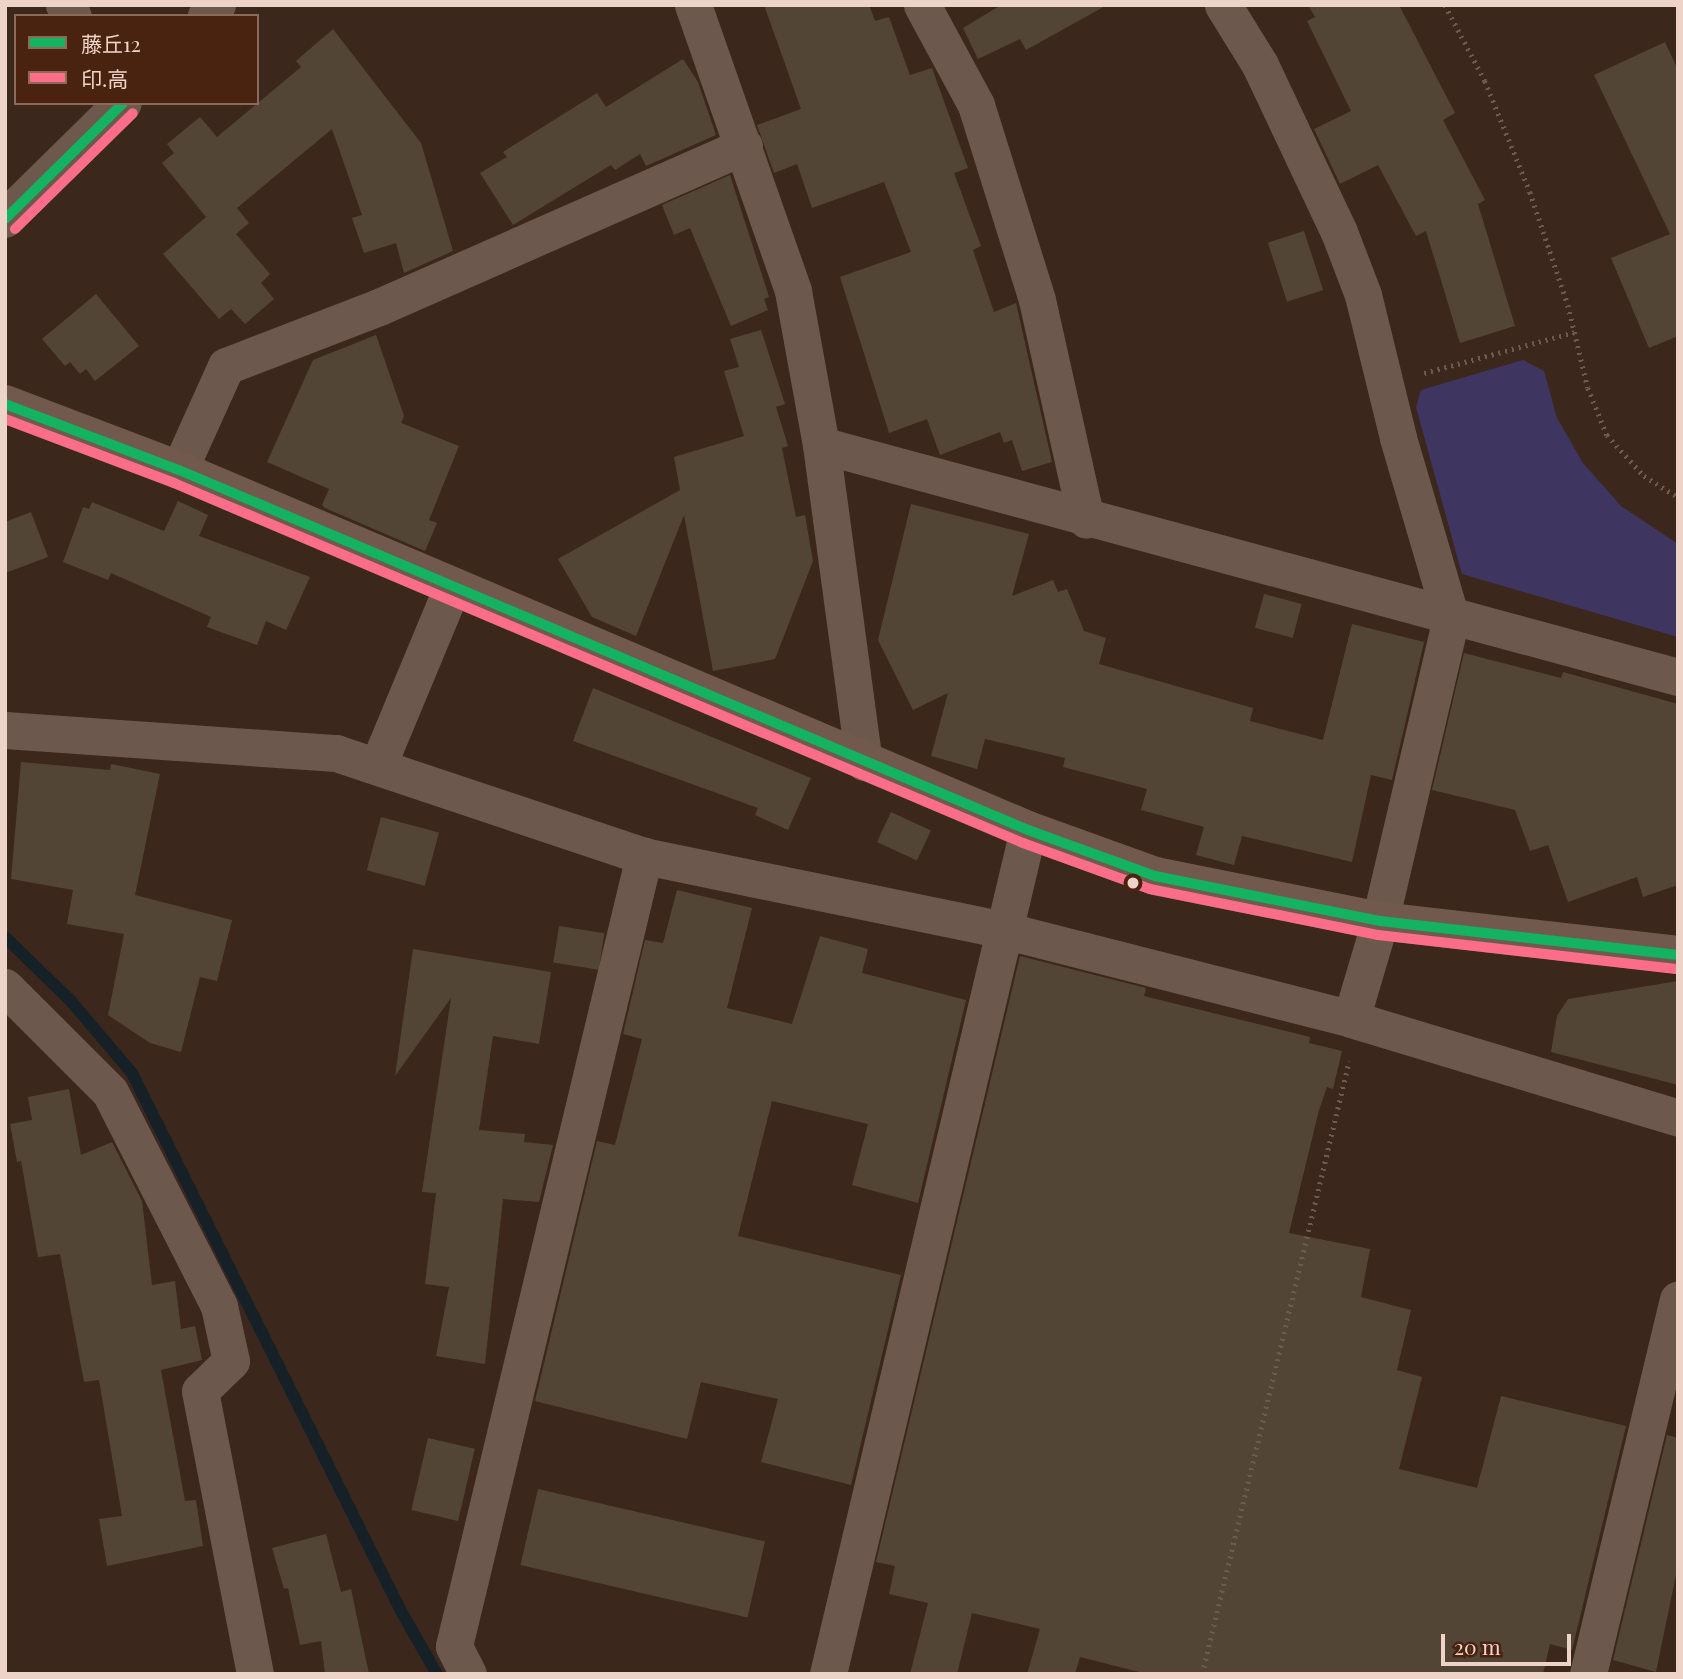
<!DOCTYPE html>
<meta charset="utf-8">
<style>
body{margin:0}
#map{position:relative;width:1683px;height:1679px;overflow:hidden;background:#3c271c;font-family:"Playfair Display","Noto Sans JP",serif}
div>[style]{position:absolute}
.green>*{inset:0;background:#3e3660}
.stream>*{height:12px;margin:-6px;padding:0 6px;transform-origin:6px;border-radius:6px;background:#152126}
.building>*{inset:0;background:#524536;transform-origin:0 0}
.path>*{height:4.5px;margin-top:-2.25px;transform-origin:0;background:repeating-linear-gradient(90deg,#6d5a52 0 2px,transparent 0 7px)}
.minor>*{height:37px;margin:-18.5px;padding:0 18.5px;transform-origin:18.5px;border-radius:18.5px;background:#6d584e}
.tertiary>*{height:38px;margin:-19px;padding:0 19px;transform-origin:19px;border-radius:19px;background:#6d584e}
.secondary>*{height:38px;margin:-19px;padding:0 19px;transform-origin:19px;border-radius:19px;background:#71594d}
.bus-1>*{height:10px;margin:-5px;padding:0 5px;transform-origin:5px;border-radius:5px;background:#13b361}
.bus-2>*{height:10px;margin:-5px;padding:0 5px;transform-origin:5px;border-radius:5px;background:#fb6d88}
.dots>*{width:19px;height:19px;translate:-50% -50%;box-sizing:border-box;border:4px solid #49230f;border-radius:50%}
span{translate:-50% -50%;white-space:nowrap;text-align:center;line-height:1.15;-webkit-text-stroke:7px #49230f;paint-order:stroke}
.frame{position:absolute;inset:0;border:7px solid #eed4c8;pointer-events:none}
.legend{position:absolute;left:14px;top:14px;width:245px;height:91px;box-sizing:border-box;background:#49230f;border:2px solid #8b6a59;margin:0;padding:9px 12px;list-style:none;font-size:21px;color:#eed4c8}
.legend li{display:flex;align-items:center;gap:14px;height:35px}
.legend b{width:35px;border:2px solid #8b6a59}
.scale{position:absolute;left:1441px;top:1634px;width:130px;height:32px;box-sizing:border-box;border:4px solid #eed4c8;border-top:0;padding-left:9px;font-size:21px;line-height:24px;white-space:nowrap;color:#eed4c8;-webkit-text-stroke:5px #49230f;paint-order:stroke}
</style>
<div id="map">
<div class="green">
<div style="clip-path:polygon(1523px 360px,1544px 371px,1557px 418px,1583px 463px,1621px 506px,1678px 544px,1678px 637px,1462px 574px,1416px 407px,1421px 390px)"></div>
</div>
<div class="stream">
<div style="left:5px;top:937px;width:91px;rotate:44.1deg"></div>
<div style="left:70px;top:1000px;width:96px;rotate:49.7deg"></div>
<div style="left:132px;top:1073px;width:602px;rotate:63.43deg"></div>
<div style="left:401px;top:1611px;width:73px;rotate:60.3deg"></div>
</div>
<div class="building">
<div style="clip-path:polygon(764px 5px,869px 5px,875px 21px,889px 17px,910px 75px,932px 68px,968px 168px,954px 173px,981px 246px,973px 250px,994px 312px,1016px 303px,1052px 462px,1022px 471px,1012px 440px,1004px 443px,1000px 432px,940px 455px,927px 419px,889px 433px,840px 277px,911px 252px,884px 182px,812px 208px,797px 164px,774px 173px,757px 125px,801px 109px)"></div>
<div style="clip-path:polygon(1001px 5px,1107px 5px,1026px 50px,1020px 39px,978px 59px,963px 28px)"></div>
<div style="clip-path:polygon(1308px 5px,1399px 5px,1455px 113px,1443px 120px,1485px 200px,1478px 204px,1515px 326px,1460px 343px,1426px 231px,1416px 236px,1378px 165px,1340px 184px,1314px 129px,1351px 111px,1307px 21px,1315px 17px)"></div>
<div style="clip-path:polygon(333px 29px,421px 143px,453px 251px,404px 273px,396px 243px,364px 253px,352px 218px,362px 215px,332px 129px,237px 208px,249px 223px,236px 234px,270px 274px,261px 283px,274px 299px,245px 324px,231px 309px,219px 319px,163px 254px,206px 217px,162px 163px,174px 153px,167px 144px,200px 117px,217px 137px,301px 67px,296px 61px)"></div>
<div style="clip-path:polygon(1665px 42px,1678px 70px,1678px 336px,1649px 348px,1611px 258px,1670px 234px,1594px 75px)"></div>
<div style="clip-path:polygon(683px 59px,698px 82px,716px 135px,646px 166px,640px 154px,615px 170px,611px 165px,513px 225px,480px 173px,507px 157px,503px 152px,597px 93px,606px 107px)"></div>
<div style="clip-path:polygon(730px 175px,769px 297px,764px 299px,768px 310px,731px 326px,690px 228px,674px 235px,662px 205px)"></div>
<div style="left:1304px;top:231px;width:62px;height:38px;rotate:72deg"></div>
<div style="clip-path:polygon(96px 294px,139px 346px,95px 381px,86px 369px,80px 374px,70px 362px,65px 366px,42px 339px)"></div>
<div style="clip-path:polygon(761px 330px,785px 404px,776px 407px,788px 446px,782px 448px,796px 517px,805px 515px,813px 561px,775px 659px,713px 671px,684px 515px,636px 636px,592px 617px,558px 559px,680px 490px,674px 457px,744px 436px,724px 371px,739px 367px,730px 339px)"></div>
<div style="clip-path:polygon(376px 335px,404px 416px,401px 423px,459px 446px,429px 520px,437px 523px,425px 551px,325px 508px,322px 505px,329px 489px,267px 462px,313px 360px)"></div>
<div style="clip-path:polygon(178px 501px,208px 515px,199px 536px,310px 577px,286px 630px,266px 621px,257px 645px,207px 627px,211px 617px,111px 573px,108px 580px,63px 562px,83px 507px,89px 509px,92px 502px,164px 531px)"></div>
<div style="clip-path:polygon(911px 504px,1029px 534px,1012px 596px,1053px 580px,1058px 592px,1067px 589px,1084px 631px,1106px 638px,1099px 664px,1253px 708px,1250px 721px,1323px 740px,1352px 624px,1424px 642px,1392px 780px,1371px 775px,1352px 862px,1242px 836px,1234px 865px,1196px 855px,1204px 827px,1141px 810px,1147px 789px,1063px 767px,1065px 758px,985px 739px,977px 769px,931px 756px,948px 693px,913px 710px,878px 640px)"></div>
<div style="clip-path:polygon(31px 512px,48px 557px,5px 573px,5px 522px)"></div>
<div style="left:1264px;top:594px;width:39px;height:35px;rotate:15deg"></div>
<div style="clip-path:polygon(1464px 653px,1561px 678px,1563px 672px,1678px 704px,1678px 885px,1643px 897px,1637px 877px,1568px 902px,1548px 845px,1530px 851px,1515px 810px,1432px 790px)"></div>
<div style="clip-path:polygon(593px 688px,811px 778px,788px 830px,755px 815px,758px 808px,573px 741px)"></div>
<div style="clip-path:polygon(21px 762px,110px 770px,111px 764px,160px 774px,135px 895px,232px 920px,217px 981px,200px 977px,181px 1052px,150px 1043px,108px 1015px,124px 934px,67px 924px,73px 890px,11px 879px)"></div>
<div style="left:891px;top:812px;width:44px;height:33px;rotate:25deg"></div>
<div style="left:381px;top:817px;width:60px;height:55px;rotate:15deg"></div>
<div style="clip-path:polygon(677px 890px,752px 908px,727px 1008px,792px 1024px,820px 936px,868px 949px,862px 973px,966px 1000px,918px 1203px,852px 1185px,868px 1124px,772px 1101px,738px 1236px,901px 1275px,851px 1485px,761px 1462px,778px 1399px,701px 1382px,687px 1439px,535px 1401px,597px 1141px,615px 1145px,642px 1039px,623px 1034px,645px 940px,663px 943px)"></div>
<div style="left:559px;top:926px;width:46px;height:37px;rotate:9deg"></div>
<div style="clip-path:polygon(413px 949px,551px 972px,539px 1044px,493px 1036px,479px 1130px,525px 1134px,524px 1142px,553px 1145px,539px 1202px,503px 1199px,485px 1364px,436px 1356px,449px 1287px,425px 1284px,436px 1193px,422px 1192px,451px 998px,395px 1076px)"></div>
<div style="clip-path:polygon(1020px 956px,1146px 988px,1144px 996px,1310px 1037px,1309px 1043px,1342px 1051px,1333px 1089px,1327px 1087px,1319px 1110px,1289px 1233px,1370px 1249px,1361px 1297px,1411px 1310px,1397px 1370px,1422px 1377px,1399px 1469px,1477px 1488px,1501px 1396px,1626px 1426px,1572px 1650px,1550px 1644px,1543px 1674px,1147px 1674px,1080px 1657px,1075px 1674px,1027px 1674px,1040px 1629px,972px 1613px,957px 1674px,910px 1674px,928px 1603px,889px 1594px,895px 1566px,876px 1562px)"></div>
<div style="clip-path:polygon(1678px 981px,1678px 1085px,1551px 1052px,1557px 1016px,1568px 999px)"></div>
<div style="clip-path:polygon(69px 1089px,81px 1155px,112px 1142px,142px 1201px,152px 1285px,175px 1281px,181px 1329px,195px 1326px,202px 1360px,161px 1370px,185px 1501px,196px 1500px,203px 1546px,107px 1566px,99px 1519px,122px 1516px,99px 1380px,84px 1382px,60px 1254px,38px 1257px,21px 1161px,17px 1162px,10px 1124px,32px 1120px,28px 1097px)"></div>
<div style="clip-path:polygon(1667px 1435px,1678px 1438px,1678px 1565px,1656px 1672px,1613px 1660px)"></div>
<div style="left:428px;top:1438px;width:48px;height:74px;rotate:13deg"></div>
<div style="left:538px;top:1489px;width:233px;height:78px;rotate:13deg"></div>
<div style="clip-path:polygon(326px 1534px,341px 1592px,351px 1589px,369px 1674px,325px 1674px,321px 1641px,300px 1645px,288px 1588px,284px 1589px,272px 1548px)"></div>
</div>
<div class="path">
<div style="left:1445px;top:5px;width:86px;rotate:62.2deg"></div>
<div style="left:1485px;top:81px;width:120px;rotate:67.9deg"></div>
<div style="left:1530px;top:192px;width:119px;rotate:71.4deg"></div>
<div style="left:1568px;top:305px;width:85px;rotate:76.5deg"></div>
<div style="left:1588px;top:388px;width:51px;rotate:68deg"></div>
<div style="left:1607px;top:435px;width:55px;rotate:47.9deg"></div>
<div style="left:1644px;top:476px;width:40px;rotate:32deg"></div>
<div style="left:1424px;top:373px;width:156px;rotate:-15.2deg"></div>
<div style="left:1202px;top:1674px;width:630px;rotate:-76.51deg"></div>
</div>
<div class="minor">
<div style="left:64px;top:5px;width:14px;rotate:51deg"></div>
<div style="left:693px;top:5px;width:303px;rotate:70.7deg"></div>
<div style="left:793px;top:291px;width:157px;rotate:79.7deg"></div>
<div style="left:821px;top:445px;width:320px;rotate:82.3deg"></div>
<div style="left:922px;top:5px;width:114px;rotate:61.6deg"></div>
<div style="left:976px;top:105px;width:204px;rotate:72.6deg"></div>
<div style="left:1037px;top:300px;width:225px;rotate:77.4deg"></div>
<div style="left:1223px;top:5px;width:70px;rotate:58.3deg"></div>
<div style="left:1260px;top:65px;width:185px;rotate:64.7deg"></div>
<div style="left:1339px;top:232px;width:67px;rotate:69.1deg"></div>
<div style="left:1363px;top:295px;width:147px;rotate:76.2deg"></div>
<div style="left:1398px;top:438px;width:188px;rotate:73.6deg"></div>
<div style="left:1451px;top:618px;width:311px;rotate:103.2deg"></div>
<div style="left:1380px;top:921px;width:102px;rotate:106.5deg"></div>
<div style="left:821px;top:445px;width:888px;rotate:15.15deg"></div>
<div style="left:179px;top:470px;width:114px;rotate:-65.7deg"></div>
<div style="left:226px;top:366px;width:164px;rotate:-21.1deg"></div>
<div style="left:379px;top:307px;width:399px;rotate:-23.8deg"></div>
<div style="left:5px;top:730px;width:332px;rotate:4deg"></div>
<div style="left:336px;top:753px;width:325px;rotate:18.5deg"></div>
<div style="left:644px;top:856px;width:367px;rotate:11.6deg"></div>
<div style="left:1003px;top:930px;width:359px;rotate:14.3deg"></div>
<div style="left:1351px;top:1019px;width:342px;rotate:16.8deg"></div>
<div style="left:378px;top:765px;width:193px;rotate:-67.4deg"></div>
<div style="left:5px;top:987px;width:148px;rotate:45deg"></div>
<div style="left:110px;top:1092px;width:240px;rotate:63deg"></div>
<div style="left:219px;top:1306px;width:56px;rotate:77.7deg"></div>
<div style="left:231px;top:1361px;width:43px;rotate:135.9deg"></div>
<div style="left:200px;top:1391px;width:288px;rotate:79deg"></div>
<div style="left:468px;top:1674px;width:31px;rotate:-117deg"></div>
<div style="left:454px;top:1646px;width:813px;rotate:-76.48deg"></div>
<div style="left:828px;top:1674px;width:867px;rotate:-76.67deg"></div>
<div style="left:1588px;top:1674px;width:385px;rotate:-76.5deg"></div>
</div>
<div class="tertiary">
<div style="left:207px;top:16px;width:15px;rotate:-48deg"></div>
<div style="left:5px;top:219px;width:165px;rotate:-44.5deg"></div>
</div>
<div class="secondary">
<div style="left:5px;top:404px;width:186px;rotate:20.8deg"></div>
<div style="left:179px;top:470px;width:922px;rotate:22.98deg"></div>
<div style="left:1028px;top:830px;width:135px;rotate:19.9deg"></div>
<div style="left:1155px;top:876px;width:229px;rotate:11.3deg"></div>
<div style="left:1380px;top:921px;width:300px;rotate:6.5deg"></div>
</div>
<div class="bus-1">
<div style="left:5px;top:219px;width:165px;rotate:-44.5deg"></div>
<div style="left:5px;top:404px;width:186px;rotate:20.8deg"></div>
<div style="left:179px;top:470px;width:922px;rotate:22.98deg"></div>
<div style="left:1028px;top:830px;width:135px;rotate:19.9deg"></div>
<div style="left:1155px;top:876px;width:229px;rotate:11.3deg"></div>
<div style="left:1380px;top:921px;width:300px;rotate:6.5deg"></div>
</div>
<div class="bus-2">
<div style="left:15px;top:229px;width:165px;rotate:-44.5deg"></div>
<div style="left:5px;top:419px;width:181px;rotate:20.7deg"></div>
<div style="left:174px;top:483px;width:922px;rotate:22.98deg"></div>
<div style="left:1023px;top:843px;width:135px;rotate:19.9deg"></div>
<div style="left:1150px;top:889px;width:233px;rotate:11.4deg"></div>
<div style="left:1378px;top:935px;width:300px;rotate:6.5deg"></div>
</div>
<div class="dots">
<div style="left:1133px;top:883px;background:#eed4c8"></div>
</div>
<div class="frame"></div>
<ul class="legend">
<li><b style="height:9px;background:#13b361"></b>藤丘12</li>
<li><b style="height:9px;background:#fb6d88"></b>印.高</li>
</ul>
<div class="scale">20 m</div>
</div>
